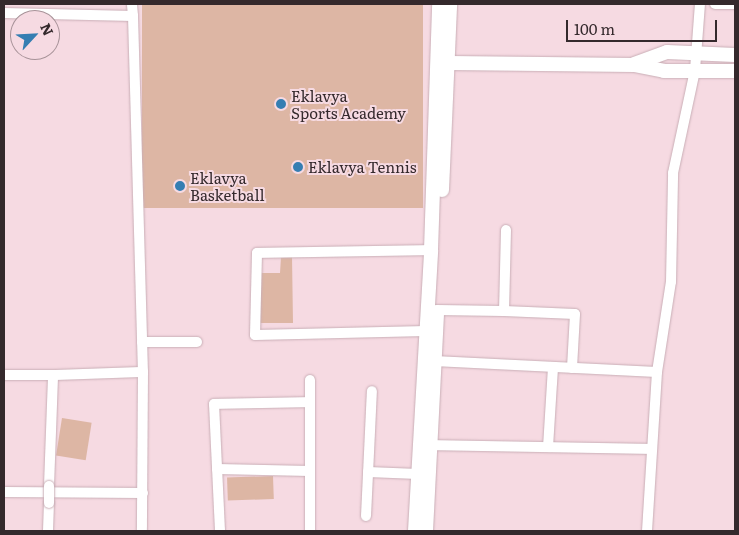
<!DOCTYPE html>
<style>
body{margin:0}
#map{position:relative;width:739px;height:535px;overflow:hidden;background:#f6dae2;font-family:Literata,serif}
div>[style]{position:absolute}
.green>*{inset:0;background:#ddb6a4;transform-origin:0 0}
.roads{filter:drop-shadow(0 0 1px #c9aeb6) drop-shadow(0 0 1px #c9aeb6)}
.street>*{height:10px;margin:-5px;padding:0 5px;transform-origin:5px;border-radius:5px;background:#fff}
.secondary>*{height:14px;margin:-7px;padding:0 7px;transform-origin:7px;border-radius:7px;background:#fff}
.bridges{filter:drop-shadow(0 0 1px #c9aeb6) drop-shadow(0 0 1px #c9aeb6)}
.street-bridge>*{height:10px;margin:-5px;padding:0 5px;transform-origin:5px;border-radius:5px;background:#fff}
.dots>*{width:14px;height:14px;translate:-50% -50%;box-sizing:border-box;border:2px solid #f6dae2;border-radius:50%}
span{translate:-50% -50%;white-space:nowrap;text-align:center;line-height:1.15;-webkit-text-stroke:4px #f6dae2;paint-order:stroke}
.poi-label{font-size:15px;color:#34292c}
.left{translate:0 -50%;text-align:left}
.frame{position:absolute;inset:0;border:5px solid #34292c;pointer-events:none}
.north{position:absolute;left:10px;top:10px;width:50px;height:50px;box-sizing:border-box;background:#f6dae2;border:1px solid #a89399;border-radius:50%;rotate:65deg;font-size:14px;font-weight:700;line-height:20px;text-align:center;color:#34292c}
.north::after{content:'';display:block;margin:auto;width:18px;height:22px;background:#357eb2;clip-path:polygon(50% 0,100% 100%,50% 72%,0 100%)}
.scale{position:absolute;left:566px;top:20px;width:151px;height:22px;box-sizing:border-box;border:2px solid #34292c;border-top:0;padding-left:6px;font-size:15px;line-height:18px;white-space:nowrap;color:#34292c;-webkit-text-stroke:4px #f6dae2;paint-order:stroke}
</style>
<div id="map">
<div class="green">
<div style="left:142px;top:4px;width:281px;height:204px"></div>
<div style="clip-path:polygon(292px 256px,293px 323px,259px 323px,258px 273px,280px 273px,281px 257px)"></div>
<div style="left:62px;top:418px;width:30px;height:38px;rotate:9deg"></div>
<div style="left:273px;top:476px;width:23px;height:46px;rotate:88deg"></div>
</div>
<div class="roads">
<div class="street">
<div style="left:715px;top:4px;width:20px"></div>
<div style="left:4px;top:13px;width:129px;rotate:1.3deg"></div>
<div style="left:133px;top:16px;width:12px;rotate:-95deg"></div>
<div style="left:133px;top:16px;width:356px;rotate:88.4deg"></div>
<div style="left:506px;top:230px;width:81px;rotate:91.4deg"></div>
<div style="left:504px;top:311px;width:71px;rotate:2.4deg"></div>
<div style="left:575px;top:314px;width:54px;rotate:93.2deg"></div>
<div style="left:437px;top:310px;width:67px;rotate:0.9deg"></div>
<div style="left:426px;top:331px;width:171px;rotate:178.7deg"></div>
<div style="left:255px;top:335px;width:82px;rotate:-88.6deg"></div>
<div style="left:257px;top:253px;width:174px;rotate:-1deg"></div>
<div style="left:142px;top:342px;width:55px"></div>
<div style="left:434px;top:361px;width:223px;rotate:2.8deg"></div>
<div style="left:4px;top:375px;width:49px"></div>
<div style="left:430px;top:445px;width:220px;rotate:1deg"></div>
<div style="left:548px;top:447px;width:80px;rotate:-86.4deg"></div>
<div style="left:217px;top:469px;width:93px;rotate:1.2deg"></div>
<div style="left:368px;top:472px;width:50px;rotate:2.3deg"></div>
<div style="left:49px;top:486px;width:111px;rotate:-87.9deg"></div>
<div style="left:53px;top:375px;width:90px;rotate:-1.9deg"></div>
<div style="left:143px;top:372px;width:159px;rotate:90.4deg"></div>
<div style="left:4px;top:492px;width:139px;rotate:0.4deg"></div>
<div style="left:366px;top:516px;width:125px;rotate:-87.3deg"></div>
<div style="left:48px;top:531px;width:28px;rotate:-88deg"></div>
<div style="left:220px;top:531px;width:127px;rotate:-92.7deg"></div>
<div style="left:214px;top:404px;width:96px;rotate:-1.2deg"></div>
<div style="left:310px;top:531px;width:151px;rotate:-90deg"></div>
<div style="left:647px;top:531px;width:159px;rotate:-86.4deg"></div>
<div style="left:657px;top:372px;width:91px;rotate:-81.2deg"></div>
<div style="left:671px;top:282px;width:109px;rotate:-88.9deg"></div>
<div style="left:673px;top:173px;width:105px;rotate:-77.9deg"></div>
<div style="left:695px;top:70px;width:66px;rotate:-85.7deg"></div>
</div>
<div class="secondary">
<div style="left:449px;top:63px;width:185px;rotate:0.6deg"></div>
<div style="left:634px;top:65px;width:31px;rotate:11deg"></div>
<div style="left:664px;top:71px;width:71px"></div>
<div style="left:634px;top:64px;width:35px;rotate:-20deg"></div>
<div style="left:667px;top:52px;width:68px;rotate:2.5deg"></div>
<div style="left:442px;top:190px;width:186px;rotate:-87.5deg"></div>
<div style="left:415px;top:531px;width:281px;rotate:-86.7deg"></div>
<div style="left:431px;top:250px;width:246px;rotate:-88.1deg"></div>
<div style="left:426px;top:531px;width:219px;rotate:-87.1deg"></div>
</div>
</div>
<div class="bridges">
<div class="street-bridge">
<div style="left:49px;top:503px;width:17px;rotate:-90deg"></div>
</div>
</div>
<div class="dots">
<div style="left:281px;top:104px;background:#357eb2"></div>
<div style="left:298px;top:167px;background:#357eb2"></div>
<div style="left:180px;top:186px;background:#357eb2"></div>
</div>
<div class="poi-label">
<span class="left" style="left:291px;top:104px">Eklavya<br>Sports Academy</span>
<span class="left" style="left:308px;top:167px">Eklavya Tennis</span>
<span class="left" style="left:190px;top:186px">Eklavya<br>Basketball</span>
</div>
<div class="frame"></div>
<div class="north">N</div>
<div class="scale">100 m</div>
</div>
